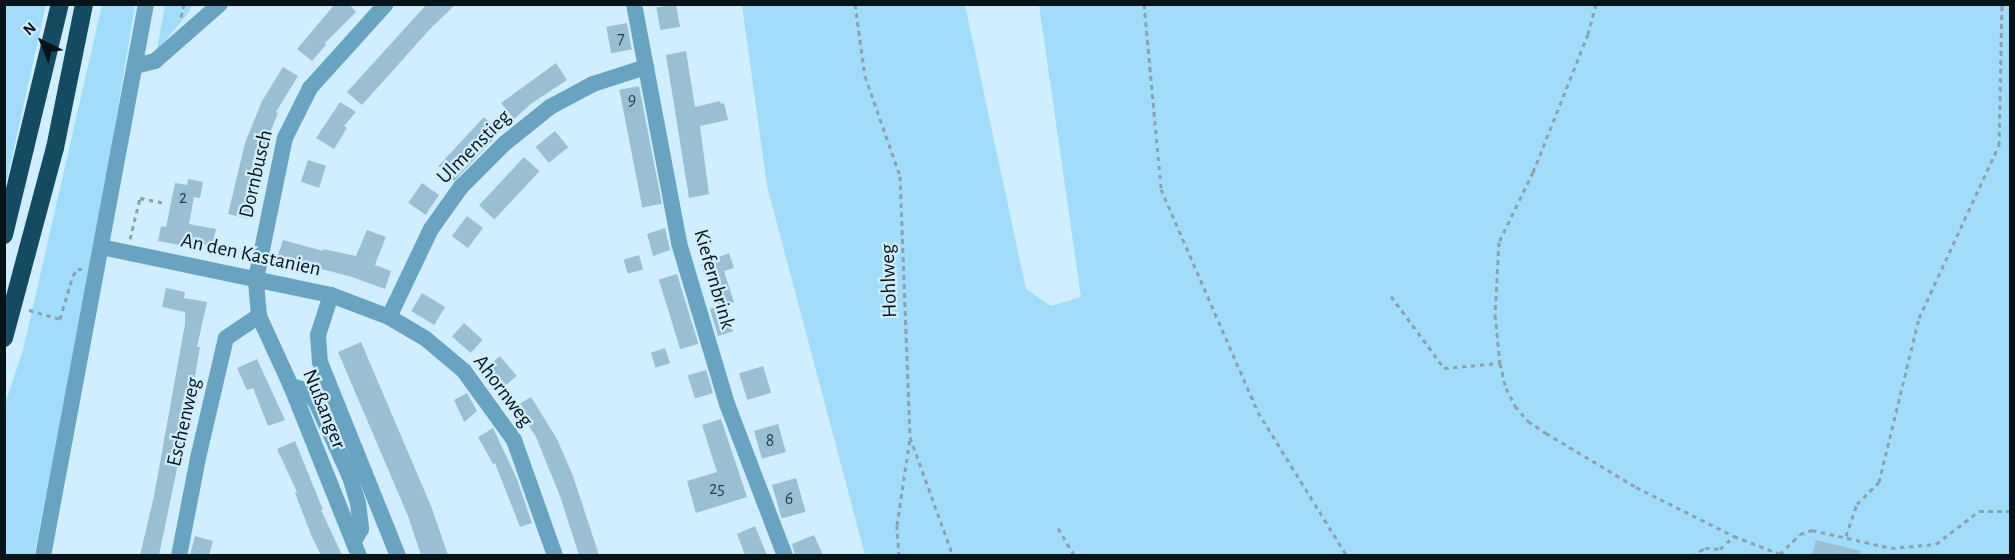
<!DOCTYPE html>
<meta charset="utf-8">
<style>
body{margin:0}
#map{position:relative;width:2015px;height:560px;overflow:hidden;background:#d0eefe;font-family:"Alegreya Sans",sans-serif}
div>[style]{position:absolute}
.green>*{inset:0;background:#a1dcfa}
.building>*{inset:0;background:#9bbfd2;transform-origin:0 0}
.path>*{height:3px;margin-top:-1.5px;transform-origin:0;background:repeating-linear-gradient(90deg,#89a1ad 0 4.5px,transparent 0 9px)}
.minor>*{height:16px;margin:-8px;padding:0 8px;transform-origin:8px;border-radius:8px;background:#68a4c2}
.highway>*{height:18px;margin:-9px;padding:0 9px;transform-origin:9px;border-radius:9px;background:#144b63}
span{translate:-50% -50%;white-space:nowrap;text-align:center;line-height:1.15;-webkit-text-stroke:4.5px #d0eefe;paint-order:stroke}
.number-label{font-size:18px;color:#2b3f48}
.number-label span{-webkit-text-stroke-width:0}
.street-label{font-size:21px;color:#06141a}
.frame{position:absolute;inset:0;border:6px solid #06141a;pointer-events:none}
.north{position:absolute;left:12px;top:12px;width:60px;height:60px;-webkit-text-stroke:4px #d0eefe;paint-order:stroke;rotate:317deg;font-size:16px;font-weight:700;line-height:24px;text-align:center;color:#06141a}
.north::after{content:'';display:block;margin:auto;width:21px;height:27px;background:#06141a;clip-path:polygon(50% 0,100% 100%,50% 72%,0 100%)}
</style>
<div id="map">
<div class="green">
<div style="clip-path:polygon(5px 4px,46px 5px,5px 188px,4px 5px)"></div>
<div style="clip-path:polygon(102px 5px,135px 5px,93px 260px,34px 555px,5px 556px,5px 404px,23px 350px)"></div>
<div style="clip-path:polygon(165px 5px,192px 5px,190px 11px,157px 50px)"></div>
<div style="clip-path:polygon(742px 5px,965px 5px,1026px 289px,1051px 306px,1081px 297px,1039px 5px,2010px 5px,2010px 555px,865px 555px,767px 186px)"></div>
</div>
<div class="building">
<div style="clip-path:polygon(335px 4px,349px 4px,356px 12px,325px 43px,326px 45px,312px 61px,297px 49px)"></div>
<div style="clip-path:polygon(427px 4px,456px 4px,430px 29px,362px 105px,347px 92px)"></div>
<div style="left:676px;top:4px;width:23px;height:20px;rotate:80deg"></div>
<div style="left:627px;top:23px;width:27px;height:21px;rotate:80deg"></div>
<div style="clip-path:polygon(686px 51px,695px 107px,720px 101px,721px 104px,724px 103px,728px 120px,700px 126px,709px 194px,689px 198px,666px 55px)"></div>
<div style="clip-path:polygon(556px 63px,567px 80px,532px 103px,514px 119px,501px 103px)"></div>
<div style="clip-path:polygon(283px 67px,298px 76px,276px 112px,278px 113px,269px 135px,267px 134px,249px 219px,228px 214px,245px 143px,262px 101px)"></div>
<div style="left:639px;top:86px;width:120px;height:20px;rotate:79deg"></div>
<div style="clip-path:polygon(340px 102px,356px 112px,344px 126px,347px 128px,334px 149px,316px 138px)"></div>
<div style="left:484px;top:117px;width:22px;height:67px;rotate:43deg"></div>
<div style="left:555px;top:131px;width:21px;height:25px;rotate:51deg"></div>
<div style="left:524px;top:157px;width:21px;height:66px;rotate:43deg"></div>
<div style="left:308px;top:160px;width:19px;height:23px;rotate:18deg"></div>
<div style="clip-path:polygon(188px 179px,203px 182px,200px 198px,194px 197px,189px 224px,216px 229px,212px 246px,186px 241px,185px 246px,158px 241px,161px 226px,166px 227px,175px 183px,187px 185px)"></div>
<div style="left:422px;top:183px;width:21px;height:24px;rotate:35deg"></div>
<div style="left:467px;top:216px;width:20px;height:25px;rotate:37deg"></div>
<div style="clip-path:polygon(665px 228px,670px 250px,653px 256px,647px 234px)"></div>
<div style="clip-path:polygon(367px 230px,386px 237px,375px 265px,391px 271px,385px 289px,349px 276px,277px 258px,283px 240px,323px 251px,323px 249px,356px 256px)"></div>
<div style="clip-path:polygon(729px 253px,734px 268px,724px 271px,734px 302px,726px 304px,734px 331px,718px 336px,710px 309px,719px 306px,709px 276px,705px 277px,701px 264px)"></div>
<div style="left:639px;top:255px;width:15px;height:16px;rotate:74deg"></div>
<div style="left:677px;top:274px;width:73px;height:19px;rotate:73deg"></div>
<div style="clip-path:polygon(166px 288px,185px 292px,184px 298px,207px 302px,197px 347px,200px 347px,188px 416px,159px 555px,140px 555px,154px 496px,185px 324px,185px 312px,162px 307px)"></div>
<div style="left:422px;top:293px;width:27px;height:21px;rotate:31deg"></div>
<div style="left:464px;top:323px;width:25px;height:18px;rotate:42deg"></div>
<div style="clip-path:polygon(361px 342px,431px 506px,448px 555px,421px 555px,408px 516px,338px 352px)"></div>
<div style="left:665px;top:348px;width:16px;height:15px;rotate:72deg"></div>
<div style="left:500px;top:356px;width:26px;height:19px;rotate:50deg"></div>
<div style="clip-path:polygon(257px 359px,285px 420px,268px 426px,253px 388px,247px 390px,237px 368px)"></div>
<div style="left:763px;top:366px;width:28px;height:25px;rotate:73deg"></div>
<div style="left:706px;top:370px;width:24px;height:19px;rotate:73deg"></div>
<div style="clip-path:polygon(467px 393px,477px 411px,464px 422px,454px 400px)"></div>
<div style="clip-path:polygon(531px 397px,557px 439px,573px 476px,599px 555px,579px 555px,560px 496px,536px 437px,516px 406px)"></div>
<div style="clip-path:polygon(721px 419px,747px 497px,696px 513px,687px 481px,717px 472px,702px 425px)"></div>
<div style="left:778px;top:424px;width:29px;height:25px;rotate:74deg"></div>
<div style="clip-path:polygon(493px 428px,517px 479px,532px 523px,520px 527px,495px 463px,493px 464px,478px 437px)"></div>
<div style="clip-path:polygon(295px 441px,323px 510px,321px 510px,342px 555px,321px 555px,312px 537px,295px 493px,297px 492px,277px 449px)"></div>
<div style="left:796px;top:478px;width:35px;height:25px;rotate:74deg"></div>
<div style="clip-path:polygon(755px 526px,767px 555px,745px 555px,737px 534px)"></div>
<div style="clip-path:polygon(814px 535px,823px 555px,795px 555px,792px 544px)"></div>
<div style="clip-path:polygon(195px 536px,213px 541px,209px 555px,190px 555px)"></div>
<div style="clip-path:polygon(1816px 540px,1861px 551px,1860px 555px,1812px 555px)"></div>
</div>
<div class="path">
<div style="left:855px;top:4px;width:73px;rotate:82.1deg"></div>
<div style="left:865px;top:76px;width:106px;rotate:70.7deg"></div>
<div style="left:900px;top:176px;width:261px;rotate:87.8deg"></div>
<div style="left:910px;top:437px;width:127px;rotate:70.1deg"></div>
<div style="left:1144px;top:4px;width:186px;rotate:84.7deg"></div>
<div style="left:1161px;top:189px;width:243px;rotate:66.5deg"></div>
<div style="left:1258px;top:412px;width:169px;rotate:58.3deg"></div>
<div style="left:1596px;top:4px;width:31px;rotate:105deg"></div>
<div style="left:1588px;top:34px;width:149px;rotate:111.7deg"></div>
<div style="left:1533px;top:172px;width:78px;rotate:115.9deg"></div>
<div style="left:1499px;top:242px;width:73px;rotate:93.1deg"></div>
<div style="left:1495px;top:315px;width:48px;rotate:84.1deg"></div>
<div style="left:1500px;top:363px;width:26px;rotate:77deg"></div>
<div style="left:1506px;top:388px;width:20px;rotate:63deg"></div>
<div style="left:1515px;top:406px;width:20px;rotate:49deg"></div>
<div style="left:1528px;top:421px;width:22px;rotate:34deg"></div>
<div style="left:1546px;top:433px;width:105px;rotate:31deg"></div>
<div style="left:1636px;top:487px;width:110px;rotate:26.6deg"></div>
<div style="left:1734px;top:536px;width:49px;rotate:21.4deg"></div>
<div style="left:1780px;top:554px;width:28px;rotate:-45deg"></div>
<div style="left:1800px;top:534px;width:13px;rotate:-18deg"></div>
<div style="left:1812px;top:530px;width:81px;rotate:12.8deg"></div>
<div style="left:1891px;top:548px;width:45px;rotate:-5.1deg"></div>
<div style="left:1936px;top:544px;width:54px;rotate:-37.5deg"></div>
<div style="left:1979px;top:511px;width:31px"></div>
<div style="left:181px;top:17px;width:13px;rotate:-77deg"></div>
<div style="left:130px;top:239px;width:42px;rotate:-76.3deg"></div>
<div style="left:140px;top:198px;width:26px;rotate:11deg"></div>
<div style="left:1391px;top:296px;width:89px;rotate:53.6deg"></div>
<div style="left:1444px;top:368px;width:56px;rotate:-5.1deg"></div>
<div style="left:29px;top:310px;width:32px;rotate:16deg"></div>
<div style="left:60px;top:319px;width:46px;rotate:-73.5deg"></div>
<div style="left:73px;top:275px;width:8px;rotate:-50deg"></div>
<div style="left:78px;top:269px;width:4px"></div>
<div style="left:1058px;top:528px;width:33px;rotate:59deg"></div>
<div style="left:1846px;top:536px;width:34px;rotate:-71deg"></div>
<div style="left:1857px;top:504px;width:31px;rotate:-45deg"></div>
<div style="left:1879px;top:482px;width:169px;rotate:-76.3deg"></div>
<div style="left:1919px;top:318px;width:191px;rotate:-65.2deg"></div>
<div style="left:1999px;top:145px;width:141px;rotate:-88.8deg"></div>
<div style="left:899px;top:556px;width:31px;rotate:-94deg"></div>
<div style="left:897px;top:525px;width:88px;rotate:-81.5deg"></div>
<div style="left:1692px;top:556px;width:15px;rotate:-32deg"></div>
<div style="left:1705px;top:548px;width:15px;rotate:4deg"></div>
<div style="left:1720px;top:549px;width:19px;rotate:-43deg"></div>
</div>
<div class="minor">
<div style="left:634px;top:4px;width:243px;rotate:79.3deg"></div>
<div style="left:679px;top:243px;width:168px;rotate:73.4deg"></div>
<div style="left:727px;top:404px;width:163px;rotate:69.1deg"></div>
<div style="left:135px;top:66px;width:21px;rotate:-14deg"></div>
<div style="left:155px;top:61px;width:86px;rotate:-41.2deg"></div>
<div style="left:101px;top:247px;width:235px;rotate:11.8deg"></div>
<div style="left:331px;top:295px;width:62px;rotate:20.8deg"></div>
<div style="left:389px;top:317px;width:43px;rotate:30.7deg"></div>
<div style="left:426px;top:339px;width:50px;rotate:40.1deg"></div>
<div style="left:464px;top:371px;width:85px;rotate:54.1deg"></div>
<div style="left:514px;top:440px;width:123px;rotate:70.5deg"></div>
<div style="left:331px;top:295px;width:42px;rotate:108deg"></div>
<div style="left:318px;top:335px;width:27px;rotate:86deg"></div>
<div style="left:320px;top:362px;width:209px;rotate:68.1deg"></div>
<div style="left:389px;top:317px;width:98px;rotate:-64.5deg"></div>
<div style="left:431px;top:229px;width:52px;rotate:-54.5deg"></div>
<div style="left:461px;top:187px;width:61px;rotate:-45deg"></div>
<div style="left:504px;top:144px;width:59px;rotate:-38.8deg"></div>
<div style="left:550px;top:107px;width:49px;rotate:-28.1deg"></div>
<div style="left:593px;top:84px;width:56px;rotate:-17.8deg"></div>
<div style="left:291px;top:386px;width:15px;rotate:16deg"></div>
<div style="left:305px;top:390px;width:16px;rotate:47deg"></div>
<div style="left:316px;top:402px;width:82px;rotate:65.6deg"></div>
<div style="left:350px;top:477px;width:27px;rotate:73deg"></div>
<div style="left:358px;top:503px;width:26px;rotate:83deg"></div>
<div style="left:361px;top:529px;width:14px;rotate:120deg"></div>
<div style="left:43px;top:556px;width:562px;rotate:-79.43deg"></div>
<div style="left:179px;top:556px;width:100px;rotate:-79deg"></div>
<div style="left:198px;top:458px;width:123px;rotate:-76.9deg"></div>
<div style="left:226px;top:338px;width:40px;rotate:-34deg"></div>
<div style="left:359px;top:556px;width:183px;rotate:-111.8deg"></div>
<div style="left:291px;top:386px;width:77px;rotate:-114.6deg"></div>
<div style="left:259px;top:316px;width:37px;rotate:-95deg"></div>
<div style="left:256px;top:279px;width:144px;rotate:-78.4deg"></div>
<div style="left:285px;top:138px;width:56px;rotate:-63.4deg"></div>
<div style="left:310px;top:88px;width:113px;rotate:-47.9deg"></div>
</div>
<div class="highway">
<div style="left:4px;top:235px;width:238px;rotate:-76.4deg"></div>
<div style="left:4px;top:338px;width:197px;rotate:-75deg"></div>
<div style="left:55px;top:148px;width:147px;rotate:-78.6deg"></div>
</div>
<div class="number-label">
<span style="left:621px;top:39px">7</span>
<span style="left:632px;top:100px">9</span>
<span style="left:183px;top:198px">2</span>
<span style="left:770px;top:441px">8</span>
<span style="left:717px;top:489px">25</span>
<span style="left:789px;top:499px">6</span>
</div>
<div class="street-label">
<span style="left:474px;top:147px;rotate:-45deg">Ulmenstieg</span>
<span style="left:256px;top:174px;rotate:-77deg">Dornbusch</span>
<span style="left:251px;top:255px;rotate:12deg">An den Kastanien</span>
<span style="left:714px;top:279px;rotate:74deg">Kiefernbrink</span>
<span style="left:889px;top:281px;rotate:-92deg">Hohlweg</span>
<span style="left:503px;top:391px;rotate:53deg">Ahornweg</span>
<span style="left:324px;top:409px;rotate:68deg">Nußanger</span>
<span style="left:184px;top:422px;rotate:-77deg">Eschenweg</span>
</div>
<div class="frame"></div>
<div class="north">N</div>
</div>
